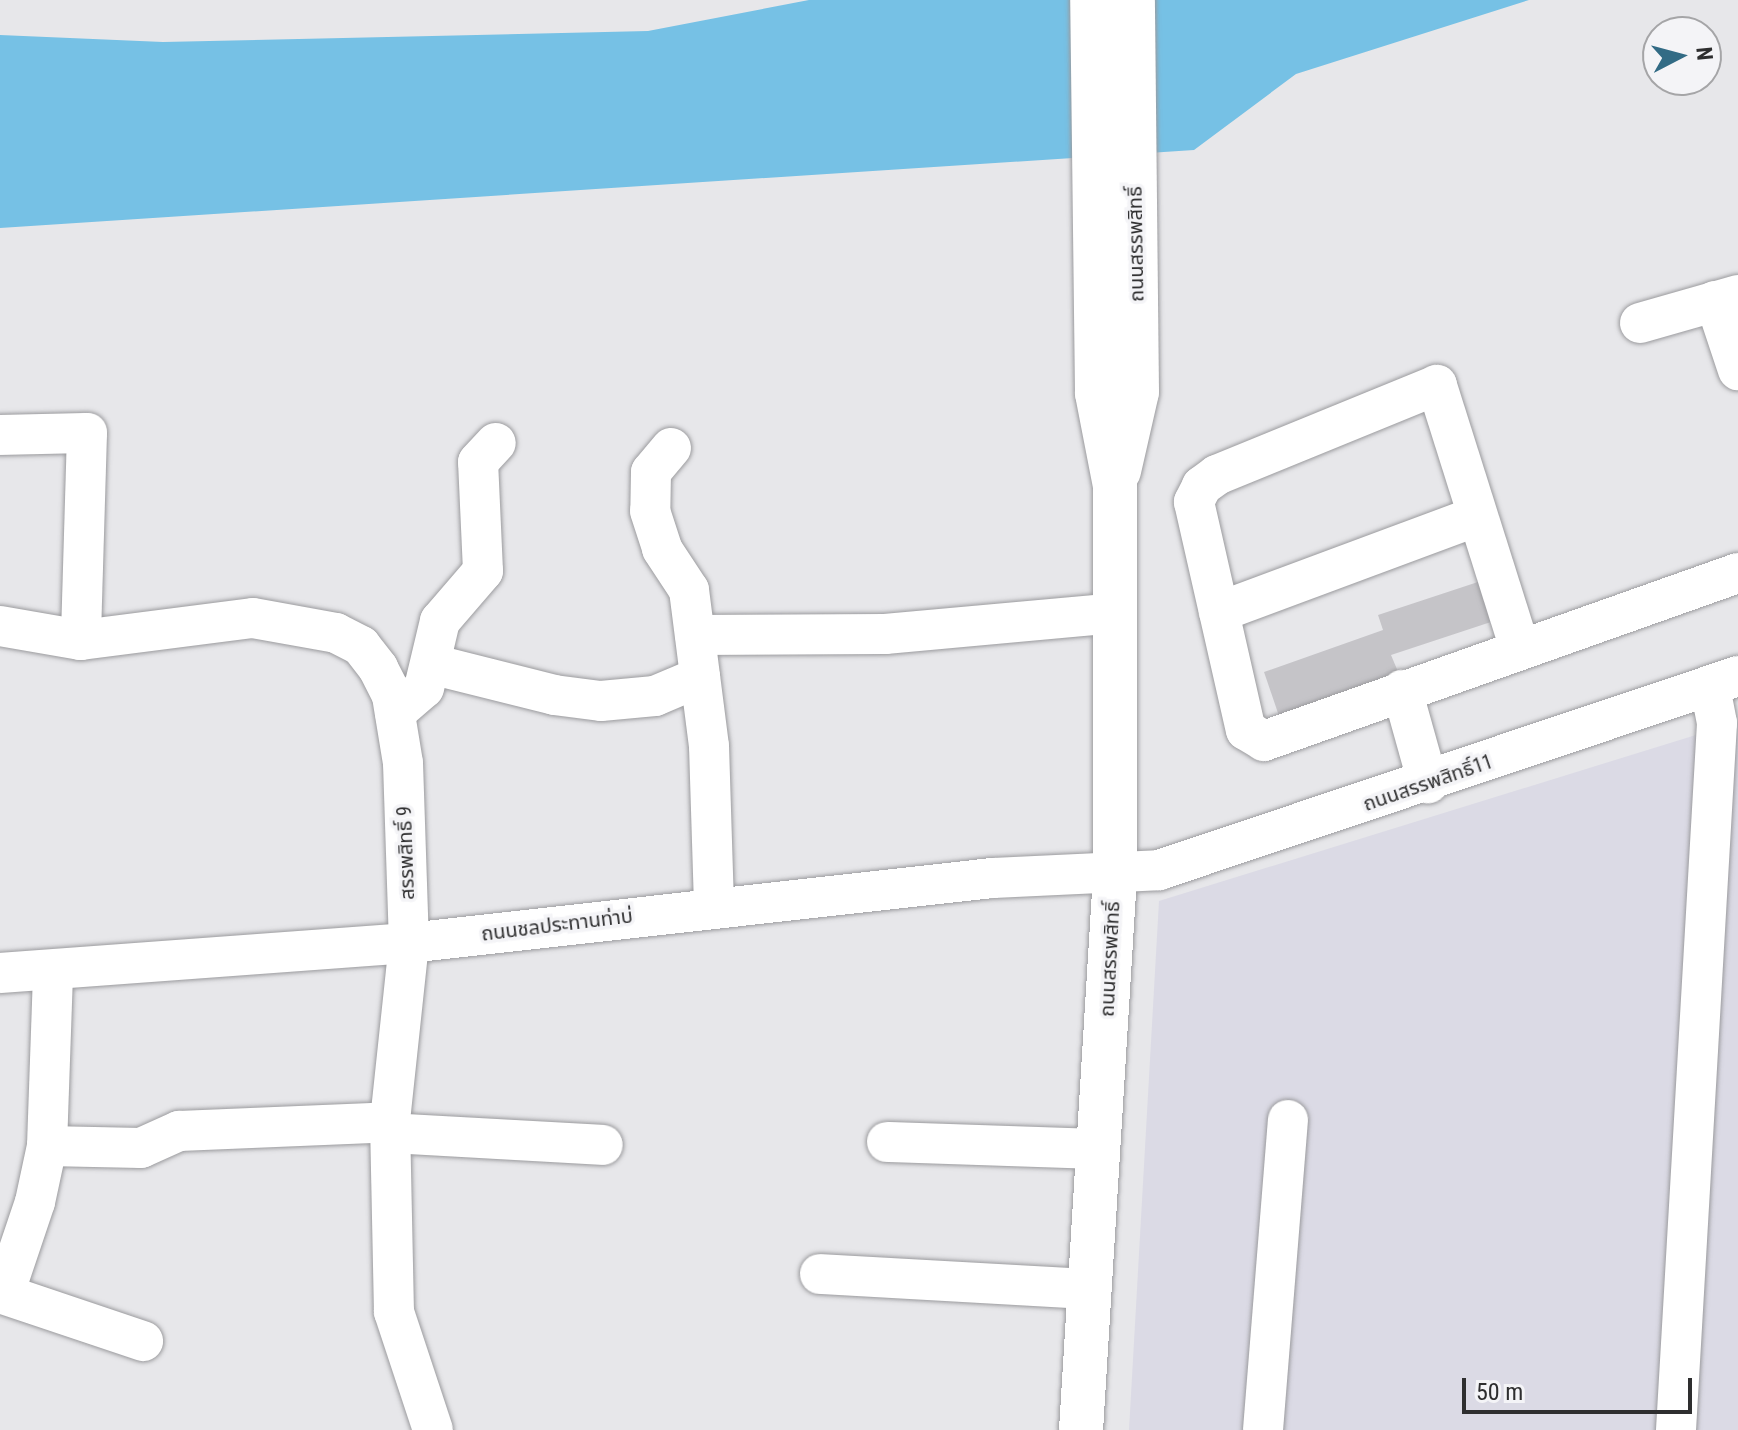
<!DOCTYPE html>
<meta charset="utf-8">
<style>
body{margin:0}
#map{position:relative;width:1738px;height:1430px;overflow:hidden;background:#e7e7ea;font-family:"Roboto Condensed","Noto Sans Thai",sans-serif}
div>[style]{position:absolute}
.built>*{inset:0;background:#dbdae5}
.water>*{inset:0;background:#76c1e5}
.building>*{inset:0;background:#c5c4c8}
.roads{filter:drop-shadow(0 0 2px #9b9b9e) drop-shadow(0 0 2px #9b9b9e)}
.minor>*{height:40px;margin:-20px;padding:0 20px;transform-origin:20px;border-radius:20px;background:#fff}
.major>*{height:44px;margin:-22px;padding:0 22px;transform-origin:22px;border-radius:22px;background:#fff}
span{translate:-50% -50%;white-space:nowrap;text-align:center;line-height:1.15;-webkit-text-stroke:7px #f4f4f7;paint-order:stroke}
.street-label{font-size:20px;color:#2e2e2f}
.north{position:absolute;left:1642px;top:16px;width:80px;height:80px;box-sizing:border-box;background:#f4f4f7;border:2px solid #a5a5a7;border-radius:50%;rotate:84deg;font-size:22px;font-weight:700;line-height:32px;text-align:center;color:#2e2e2f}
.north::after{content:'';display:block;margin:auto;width:28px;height:36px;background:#326b85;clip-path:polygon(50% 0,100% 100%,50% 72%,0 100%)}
.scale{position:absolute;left:1462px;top:1378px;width:230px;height:36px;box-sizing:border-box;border:4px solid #2e2e2f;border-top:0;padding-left:10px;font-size:24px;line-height:28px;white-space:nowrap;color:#2e2e2f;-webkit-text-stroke:6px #f4f4f7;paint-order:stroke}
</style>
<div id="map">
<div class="built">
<div style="clip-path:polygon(1738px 722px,1738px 1430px,1129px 1430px,1159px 901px)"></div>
</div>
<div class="water">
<div style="clip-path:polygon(809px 0,1529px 0,1296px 74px,1194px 150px,0 228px,0 35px,163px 42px,648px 31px)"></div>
</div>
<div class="building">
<div style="clip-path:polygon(1487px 579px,1500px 619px,1391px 655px,1399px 674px,1279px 716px,1264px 672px,1383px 630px,1378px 615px)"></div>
</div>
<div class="roads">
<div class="minor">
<div style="left:1715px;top:301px;width:73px;rotate:71.6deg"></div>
<div style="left:1640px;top:323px;width:102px;rotate:-15.9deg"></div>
<div style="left:0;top:435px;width:87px;rotate:-1.3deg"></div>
<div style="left:87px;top:433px;width:207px;rotate:91.7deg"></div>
<div style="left:671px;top:448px;width:31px;rotate:130deg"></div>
<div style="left:651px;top:472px;width:39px;rotate:91deg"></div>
<div style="left:650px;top:511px;width:40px;rotate:72deg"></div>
<div style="left:662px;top:549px;width:49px;rotate:56.6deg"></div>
<div style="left:689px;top:590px;width:157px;rotate:82.7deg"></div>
<div style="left:709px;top:746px;width:160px;rotate:88.2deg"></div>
<div style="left:1219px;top:612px;width:275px;rotate:-20.4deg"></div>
<div style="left:0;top:626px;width:82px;rotate:9.8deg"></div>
<div style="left:81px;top:640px;width:173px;rotate:-7.3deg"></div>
<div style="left:253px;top:618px;width:84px;rotate:10.2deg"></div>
<div style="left:336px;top:633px;width:28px;rotate:27deg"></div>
<div style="left:361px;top:646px;width:28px;rotate:52deg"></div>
<div style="left:378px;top:668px;width:31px;rotate:63deg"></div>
<div style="left:392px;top:696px;width:68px;rotate:80.7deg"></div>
<div style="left:403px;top:763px;width:180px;rotate:88.1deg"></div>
<div style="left:409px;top:943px;width:180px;rotate:96.1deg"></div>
<div style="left:390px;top:1122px;width:190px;rotate:88.8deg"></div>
<div style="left:394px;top:1312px;width:124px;rotate:71.7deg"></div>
<div style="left:695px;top:635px;width:190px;rotate:-0.3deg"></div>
<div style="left:885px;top:634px;width:231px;rotate:-5.2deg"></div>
<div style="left:1520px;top:649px;width:277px;rotate:-107.5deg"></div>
<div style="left:1437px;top:385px;width:238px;rotate:157.8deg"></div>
<div style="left:1217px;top:475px;width:19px;rotate:144deg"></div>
<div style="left:1202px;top:486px;width:18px;rotate:117deg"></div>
<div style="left:1194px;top:502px;width:234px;rotate:77.2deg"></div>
<div style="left:1246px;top:730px;width:21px;rotate:31deg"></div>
<div style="left:1264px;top:741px;width:503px;rotate:-19.52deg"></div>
<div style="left:431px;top:664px;width:127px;rotate:14.1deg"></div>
<div style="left:554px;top:695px;width:47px;rotate:7.3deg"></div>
<div style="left:601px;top:701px;width:54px;rotate:-5.3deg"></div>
<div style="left:655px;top:696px;width:49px;rotate:-22.9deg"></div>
<div style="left:1402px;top:690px;width:97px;rotate:74.4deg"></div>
<div style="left:395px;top:713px;width:38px;rotate:-41deg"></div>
<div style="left:424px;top:688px;width:69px;rotate:-76.6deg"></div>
<div style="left:440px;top:621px;width:66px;rotate:-49.3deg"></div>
<div style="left:483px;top:571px;width:109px;rotate:-92.6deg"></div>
<div style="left:478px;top:462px;width:26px;rotate:-47deg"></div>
<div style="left:0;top:973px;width:410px;rotate:-4.2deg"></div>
<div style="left:409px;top:943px;width:587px;rotate:-6.36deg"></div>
<div style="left:992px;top:878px;width:167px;rotate:-2.7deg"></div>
<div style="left:1159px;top:870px;width:611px;rotate:-18.52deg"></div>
<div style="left:389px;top:1133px;width:214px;rotate:3.2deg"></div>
<div style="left:887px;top:1142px;width:213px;rotate:1.9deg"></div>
<div style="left:47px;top:1146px;width:94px;rotate:1.2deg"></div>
<div style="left:141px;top:1148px;width:42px;rotate:-24.1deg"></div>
<div style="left:179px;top:1131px;width:211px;rotate:-2.4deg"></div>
<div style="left:820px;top:1274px;width:270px;rotate:3.2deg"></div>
<div style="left:0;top:1293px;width:151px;rotate:18.6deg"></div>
<div style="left:4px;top:1294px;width:97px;rotate:-71.4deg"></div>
<div style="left:35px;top:1202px;width:57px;rotate:-77.9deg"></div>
<div style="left:47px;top:1146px;width:175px;rotate:-88deg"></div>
<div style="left:1263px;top:1430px;width:311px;rotate:-85.4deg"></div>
<div style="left:1676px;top:1430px;width:708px;rotate:-86.68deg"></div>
<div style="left:1717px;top:723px;width:38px;rotate:-101deg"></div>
</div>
<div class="major">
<div style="left:1119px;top:471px;width:81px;rotate:-77.2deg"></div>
<div style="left:1137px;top:392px;width:392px;rotate:-90.6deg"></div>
<div style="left:1081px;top:1430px;width:556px;rotate:-86.49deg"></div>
<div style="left:1115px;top:875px;width:389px;rotate:-90deg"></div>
<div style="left:1115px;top:486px;width:95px;rotate:-101deg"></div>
<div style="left:1097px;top:393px;width:393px;rotate:-90.7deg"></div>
</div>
</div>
<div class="street-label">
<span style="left:1136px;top:244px;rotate:-91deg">ถนนสรรพสิทธิ์</span>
<span style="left:1428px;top:783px;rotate:-19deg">ถนนสรรพสิทธิ์11</span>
<span style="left:406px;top:853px;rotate:-92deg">สรรพสิทธิ์ 9</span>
<span style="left:557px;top:925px;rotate:-7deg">ถนนชลประทานท่าบ่</span>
<span style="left:1110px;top:959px;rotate:-87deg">ถนนสรรพสิทธิ์</span>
</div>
<div class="north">N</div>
<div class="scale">50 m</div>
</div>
